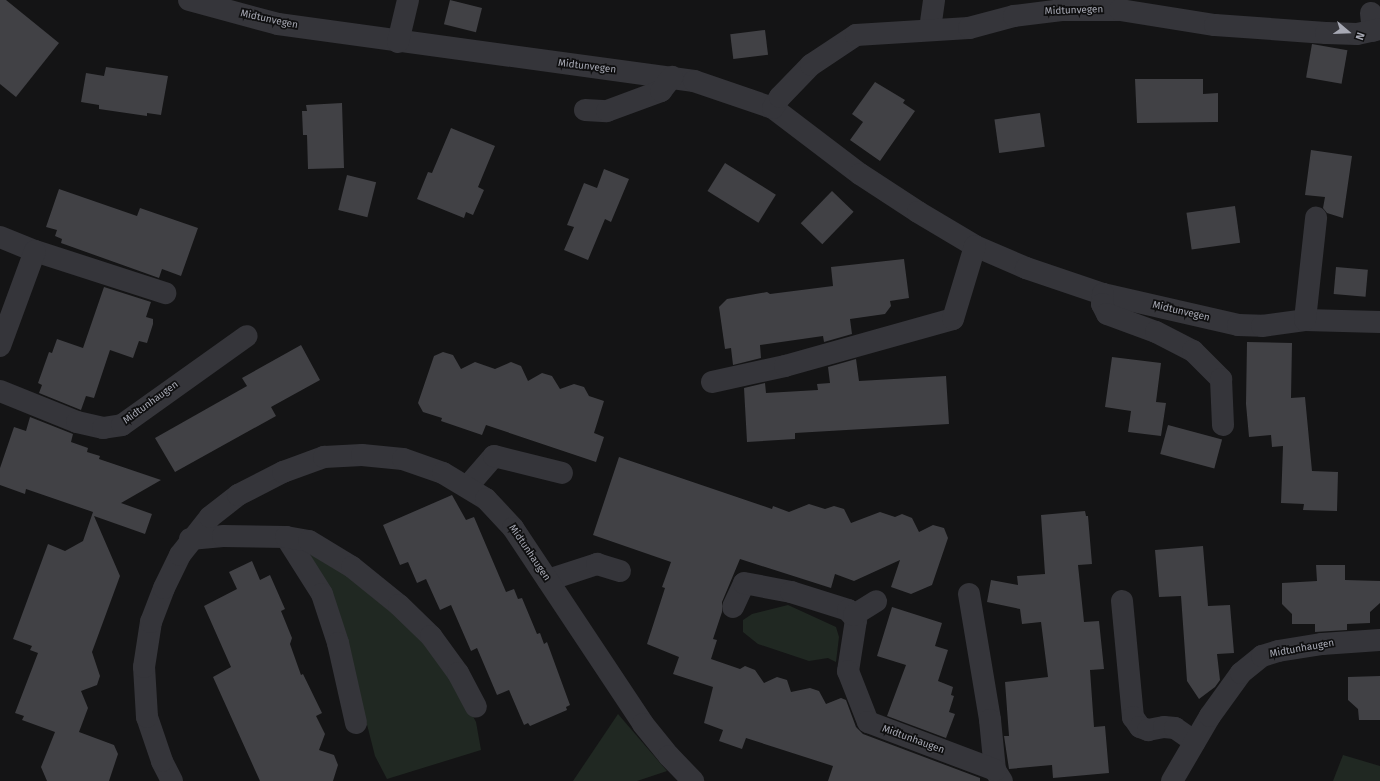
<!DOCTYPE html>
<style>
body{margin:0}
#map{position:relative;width:1380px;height:781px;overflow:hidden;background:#141415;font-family:"Fira Sans",sans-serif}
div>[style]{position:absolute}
.green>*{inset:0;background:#202822}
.building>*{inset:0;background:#414145;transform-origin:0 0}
.minor>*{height:22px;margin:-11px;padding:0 11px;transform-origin:11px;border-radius:11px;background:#35353a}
span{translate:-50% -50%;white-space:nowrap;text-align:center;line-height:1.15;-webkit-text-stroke:3.5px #0f0f10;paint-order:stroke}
.street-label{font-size:10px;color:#a7a9b4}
.north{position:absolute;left:1328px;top:12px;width:40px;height:40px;-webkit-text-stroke:3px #0f0f10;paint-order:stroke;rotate:109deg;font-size:11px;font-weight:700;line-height:16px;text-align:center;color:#a7a9b4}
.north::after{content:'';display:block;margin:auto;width:14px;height:18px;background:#a7a9b4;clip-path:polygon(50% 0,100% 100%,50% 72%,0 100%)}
</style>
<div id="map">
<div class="green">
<div style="clip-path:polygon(319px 553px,419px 635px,450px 674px,476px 722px,481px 750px,387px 779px,375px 756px,340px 618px,309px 555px)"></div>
<div style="clip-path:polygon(788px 605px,836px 627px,839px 637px,836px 662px,828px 658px,809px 661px,758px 644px,743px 632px,743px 620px,752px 614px)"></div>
<div style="clip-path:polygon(618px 714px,667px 771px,637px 781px,573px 781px)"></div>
<div style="clip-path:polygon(1343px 755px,1380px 766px,1380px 781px,1333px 781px)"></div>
</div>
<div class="building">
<div style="clip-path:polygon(0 0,6px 0,59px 43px,16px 97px,0 84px)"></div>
<div style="left:450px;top:0;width:33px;height:25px;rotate:14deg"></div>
<div style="left:765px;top:30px;width:25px;height:35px;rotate:83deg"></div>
<div style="left:1312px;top:44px;width:36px;height:34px;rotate:10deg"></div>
<div style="clip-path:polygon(106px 67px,168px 76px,161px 115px,147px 113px,147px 116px,99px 109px,99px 105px,81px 102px,86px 73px,104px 76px)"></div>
<div style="clip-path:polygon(1135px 79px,1203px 79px,1203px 94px,1218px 93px,1218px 122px,1137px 123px)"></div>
<div style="clip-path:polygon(875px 82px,905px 100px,903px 103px,915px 111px,880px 161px,850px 140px,863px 122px,852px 114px)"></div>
<div style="clip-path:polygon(342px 103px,344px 168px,308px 169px,307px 135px,303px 135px,302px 111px,307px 111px,306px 105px)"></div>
<div style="left:1040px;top:113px;width:34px;height:46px;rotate:82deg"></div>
<div style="clip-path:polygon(451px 128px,495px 146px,478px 187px,484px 190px,473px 215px,466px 212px,464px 218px,417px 199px,428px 172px,432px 173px)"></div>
<div style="clip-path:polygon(1311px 150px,1352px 156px,1343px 218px,1327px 213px,1323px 208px,1325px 197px,1305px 195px)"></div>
<div style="left:725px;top:163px;width:60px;height:33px;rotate:32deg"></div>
<div style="clip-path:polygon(604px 169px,629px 179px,611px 222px,605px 219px,588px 260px,564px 250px,574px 227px,567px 225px,584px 183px,597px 188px)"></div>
<div style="left:347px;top:175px;width:30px;height:36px;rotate:14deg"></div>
<div style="clip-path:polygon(59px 189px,137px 216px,140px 208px,198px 228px,181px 276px,162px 269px,159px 278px,61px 243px,62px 239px,55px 236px,57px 230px,46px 227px)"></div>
<div style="left:832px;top:191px;width:30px;height:45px;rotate:44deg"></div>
<div style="left:1235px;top:206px;width:37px;height:49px;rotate:82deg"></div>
<div style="clip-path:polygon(904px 259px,909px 298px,890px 301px,891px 306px,885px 314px,850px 319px,852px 334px,824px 342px,823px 336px,760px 345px,761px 358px,733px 365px,731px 348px,725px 349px,719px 307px,727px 299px,767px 292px,770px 294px,833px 286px,831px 267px)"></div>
<div style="left:1336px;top:267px;width:32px;height:27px;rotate:5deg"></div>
<div style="clip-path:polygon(104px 287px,151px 302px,146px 317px,153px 319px,153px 324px,147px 343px,139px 341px,133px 358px,110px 350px,94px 398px,86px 396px,81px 410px,39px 393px,42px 385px,38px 383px,49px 352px,52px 353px,57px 339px,83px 348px)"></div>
<div style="clip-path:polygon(1247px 342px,1292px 343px,1291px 398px,1305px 397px,1312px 471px,1338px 472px,1337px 511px,1303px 510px,1304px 504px,1281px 503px,1283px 446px,1272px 447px,1271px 435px,1249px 437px,1246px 404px)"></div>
<div style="clip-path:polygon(301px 345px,320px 380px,271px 407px,276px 416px,175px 472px,155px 438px,247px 386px,242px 378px)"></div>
<div style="clip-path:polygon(443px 352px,453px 355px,461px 369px,475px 362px,495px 369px,511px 362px,521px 366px,528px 381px,542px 373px,552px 376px,560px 389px,574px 384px,584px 387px,589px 396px,604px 401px,594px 433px,604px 437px,596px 462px,489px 426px,486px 425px,482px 435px,441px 421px,442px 418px,423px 412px,418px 403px,434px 356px)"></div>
<div style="clip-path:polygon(1112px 357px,1161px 363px,1156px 402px,1166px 403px,1161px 436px,1128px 432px,1131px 411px,1105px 407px)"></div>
<div style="clip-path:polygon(856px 359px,859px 381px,946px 376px,949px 424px,795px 433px,795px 439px,747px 442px,744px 388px,765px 383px,766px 393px,818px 390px,817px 384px,830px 383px,828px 367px)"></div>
<div style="clip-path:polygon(30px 417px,73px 434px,71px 442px,88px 448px,87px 452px,100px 456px,99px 459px,161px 480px,121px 503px,152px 514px,145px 534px,94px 516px,120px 576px,92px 652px,100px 676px,97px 685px,81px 691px,88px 708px,79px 732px,114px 745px,118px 754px,109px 781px,47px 781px,41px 767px,55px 732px,22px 720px,24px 716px,15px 713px,38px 653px,30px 650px,32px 646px,13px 639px,48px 544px,65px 551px,83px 541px,93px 512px,26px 489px,25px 494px,0 485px,0 468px,14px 427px,26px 431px)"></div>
<div style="left:1168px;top:425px;width:56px;height:30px;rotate:15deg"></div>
<div style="clip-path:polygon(619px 457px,772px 509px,773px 506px,789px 512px,809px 504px,825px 509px,834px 506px,844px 509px,851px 523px,880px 512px,895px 517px,902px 514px,912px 518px,919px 532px,933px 525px,944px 528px,948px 538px,932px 585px,911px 594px,891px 587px,900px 560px,854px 581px,835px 574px,831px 588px,740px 559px,722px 602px,722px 612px,713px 639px,717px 640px,711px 659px,740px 669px,745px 666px,755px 670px,764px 683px,777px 677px,787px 680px,791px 692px,810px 688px,819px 691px,826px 704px,841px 698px,846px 700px,856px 727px,863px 734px,980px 778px,980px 781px,828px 781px,833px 766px,746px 738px,742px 749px,719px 741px,723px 730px,704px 723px,713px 687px,673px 674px,679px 657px,647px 644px,665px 588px,662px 587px,671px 562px,593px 535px)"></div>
<div style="clip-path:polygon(452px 495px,466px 520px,474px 517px,506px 592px,514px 589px,518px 599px,522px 598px,537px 634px,540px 633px,544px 644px,547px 642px,570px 705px,566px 707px,567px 710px,530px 726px,528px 723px,524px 725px,509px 690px,497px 695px,477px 648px,471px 651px,451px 605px,440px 610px,426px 579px,417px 583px,408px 562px,400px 565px,383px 525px)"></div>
<div style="clip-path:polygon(1085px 511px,1086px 516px,1088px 516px,1092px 564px,1078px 565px,1084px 622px,1099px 621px,1104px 669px,1090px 670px,1094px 727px,1105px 726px,1109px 773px,1053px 778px,1052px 765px,1009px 769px,1004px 736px,1009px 736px,1005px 682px,1048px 677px,1041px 622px,1022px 624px,1020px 609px,987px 602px,991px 580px,1018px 585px,1017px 576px,1045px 574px,1041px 515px)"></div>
<div style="clip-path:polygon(1203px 546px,1208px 606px,1230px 605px,1234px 653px,1217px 654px,1220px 680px,1215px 687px,1199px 699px,1187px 681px,1181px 596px,1159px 597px,1155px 550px)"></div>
<div style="clip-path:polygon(252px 561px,260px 580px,270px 575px,285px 609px,281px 611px,292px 638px,290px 644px,301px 675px,303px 674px,322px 713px,316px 716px,325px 734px,319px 750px,334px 755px,338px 765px,333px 781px,260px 781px,213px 677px,231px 667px,204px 606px,237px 589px,229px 572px)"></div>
<div style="clip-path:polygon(1316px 565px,1345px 565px,1345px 580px,1380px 581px,1380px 603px,1370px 612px,1370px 623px,1347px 624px,1347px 630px,1315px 632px,1315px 624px,1292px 624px,1292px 614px,1282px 604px,1282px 583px,1317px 581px)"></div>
<div style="clip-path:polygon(892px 607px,942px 623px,935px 646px,948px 650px,938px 681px,953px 687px,951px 695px,954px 696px,949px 712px,955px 714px,946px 738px,887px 716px,906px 665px,877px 656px)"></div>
<div style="clip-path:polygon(1380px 676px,1380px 720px,1359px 720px,1358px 709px,1348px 700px,1348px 677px)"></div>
</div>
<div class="minor">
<div style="left:189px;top:0;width:92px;rotate:15.1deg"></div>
<div style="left:278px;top:24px;width:420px;rotate:7.8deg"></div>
<div style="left:694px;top:81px;width:83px;rotate:18.9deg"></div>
<div style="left:773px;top:108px;width:109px;rotate:37.2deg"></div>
<div style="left:860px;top:174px;width:69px;rotate:33.2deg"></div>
<div style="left:918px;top:212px;width:66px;rotate:30.8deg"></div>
<div style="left:975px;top:246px;width:56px;rotate:23.3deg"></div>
<div style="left:1026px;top:268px;width:81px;rotate:18.7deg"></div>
<div style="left:1103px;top:294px;width:139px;rotate:12.9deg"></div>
<div style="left:1238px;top:325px;width:24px;rotate:2deg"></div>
<div style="left:1262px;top:326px;width:43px;rotate:-7.9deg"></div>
<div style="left:1305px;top:320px;width:75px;rotate:1.5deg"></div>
<div style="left:1371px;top:13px;width:18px;rotate:84deg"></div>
<div style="left:930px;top:29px;width:29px;rotate:-82deg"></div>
<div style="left:398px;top:42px;width:43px;rotate:-76.6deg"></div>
<div style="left:773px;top:108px;width:13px;rotate:-58deg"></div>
<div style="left:780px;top:97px;width:45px;rotate:-45.9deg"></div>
<div style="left:811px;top:65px;width:54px;rotate:-33.7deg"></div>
<div style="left:856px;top:35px;width:113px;rotate:-3.5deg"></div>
<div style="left:969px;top:28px;width:47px;rotate:-14.9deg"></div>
<div style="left:1014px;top:16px;width:48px;rotate:-7.1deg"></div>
<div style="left:1062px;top:10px;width:58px"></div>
<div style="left:1120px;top:10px;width:96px;rotate:9deg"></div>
<div style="left:1215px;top:25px;width:111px;rotate:4.1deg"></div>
<div style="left:1326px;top:33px;width:31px;rotate:2deg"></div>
<div style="left:1357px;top:34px;width:24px;rotate:-12deg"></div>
<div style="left:585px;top:110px;width:22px;rotate:3deg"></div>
<div style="left:607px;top:111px;width:58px;rotate:-20.3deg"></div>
<div style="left:661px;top:91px;width:18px;rotate:-52deg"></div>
<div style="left:0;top:237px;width:38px;rotate:22deg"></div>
<div style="left:35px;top:251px;width:137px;rotate:17.9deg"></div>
<div style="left:1103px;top:294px;width:10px;rotate:96deg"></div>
<div style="left:1102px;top:304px;width:11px;rotate:63deg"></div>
<div style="left:1107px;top:314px;width:52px;rotate:20.2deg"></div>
<div style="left:1156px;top:332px;width:42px;rotate:27.2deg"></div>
<div style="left:1193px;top:351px;width:40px;rotate:45deg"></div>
<div style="left:1221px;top:379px;width:46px;rotate:87.5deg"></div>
<div style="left:1305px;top:320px;width:103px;rotate:-83.8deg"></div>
<div style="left:0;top:346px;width:101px;rotate:-69.8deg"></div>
<div style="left:712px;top:382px;width:75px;rotate:-12.4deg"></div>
<div style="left:785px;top:366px;width:174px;rotate:-15.6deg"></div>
<div style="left:953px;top:319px;width:76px;rotate:-73.2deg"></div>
<div style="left:0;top:391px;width:83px;rotate:21.9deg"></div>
<div style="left:77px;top:422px;width:27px;rotate:13deg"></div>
<div style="left:103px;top:428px;width:19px;rotate:-9deg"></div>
<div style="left:122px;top:425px;width:153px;rotate:-35.5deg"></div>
<div style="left:467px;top:487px;width:41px;rotate:-48.9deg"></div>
<div style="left:494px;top:456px;width:70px;rotate:14deg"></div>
<div style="left:286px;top:537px;width:67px;rotate:57.7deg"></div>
<div style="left:322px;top:594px;width:52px;rotate:71.9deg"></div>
<div style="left:338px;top:643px;width:82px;rotate:77.3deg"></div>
<div style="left:190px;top:539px;width:33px;rotate:-5deg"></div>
<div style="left:223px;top:536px;width:63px;rotate:0.9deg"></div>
<div style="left:286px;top:537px;width:23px;rotate:10deg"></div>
<div style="left:309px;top:541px;width:50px;rotate:31.2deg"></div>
<div style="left:352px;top:567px;width:60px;rotate:39deg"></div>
<div style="left:399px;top:605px;width:45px;rotate:44.1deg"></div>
<div style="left:431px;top:636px;width:46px;rotate:53.9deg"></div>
<div style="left:458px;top:673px;width:38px;rotate:62deg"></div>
<div style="left:548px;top:580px;width:52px;rotate:-18.1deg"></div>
<div style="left:597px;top:564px;width:24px;rotate:17deg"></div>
<div style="left:969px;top:594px;width:128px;rotate:80.5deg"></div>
<div style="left:990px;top:720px;width:50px;rotate:84.3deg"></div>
<div style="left:995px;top:770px;width:13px;rotate:58deg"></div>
<div style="left:1122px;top:601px;width:117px;rotate:84.6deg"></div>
<div style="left:1133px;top:717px;width:12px;rotate:55deg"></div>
<div style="left:1140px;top:727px;width:9px;rotate:21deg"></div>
<div style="left:1148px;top:730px;width:16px;rotate:-11deg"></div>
<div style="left:1164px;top:727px;width:11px;rotate:5deg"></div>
<div style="left:1175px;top:728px;width:24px;rotate:35deg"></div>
<div style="left:733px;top:607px;width:26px;rotate:-65deg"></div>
<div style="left:744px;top:583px;width:48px;rotate:10.8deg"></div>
<div style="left:791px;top:592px;width:60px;rotate:17.5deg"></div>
<div style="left:848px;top:610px;width:13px;rotate:51deg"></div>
<div style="left:856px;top:620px;width:52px;rotate:98.9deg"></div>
<div style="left:848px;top:671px;width:55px;rotate:68.6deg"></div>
<div style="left:868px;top:722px;width:136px;rotate:20.7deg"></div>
<div style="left:854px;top:615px;width:26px;rotate:-32deg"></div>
<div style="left:172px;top:781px;width:22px;rotate:-117deg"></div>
<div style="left:162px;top:761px;width:46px;rotate:-108.8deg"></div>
<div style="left:147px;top:717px;width:50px;rotate:-93.4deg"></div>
<div style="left:144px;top:667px;width:46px;rotate:-81.2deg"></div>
<div style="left:151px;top:622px;width:36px;rotate:-69deg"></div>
<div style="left:164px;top:588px;width:37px;rotate:-64deg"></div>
<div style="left:180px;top:555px;width:48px;rotate:-51.7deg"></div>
<div style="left:210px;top:517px;width:36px;rotate:-38deg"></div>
<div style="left:238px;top:495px;width:51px;rotate:-27.1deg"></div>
<div style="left:283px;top:472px;width:44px;rotate:-20.1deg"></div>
<div style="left:324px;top:457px;width:38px;rotate:-3deg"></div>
<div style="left:362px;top:455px;width:41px;rotate:5.6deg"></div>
<div style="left:403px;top:459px;width:42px;rotate:19.3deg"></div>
<div style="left:443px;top:473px;width:50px;rotate:31.2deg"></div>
<div style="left:486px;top:499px;width:40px;rotate:47deg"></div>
<div style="left:513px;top:528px;width:235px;rotate:56.4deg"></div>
<div style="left:643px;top:724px;width:41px;rotate:50.9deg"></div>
<div style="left:669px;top:756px;width:35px;rotate:46deg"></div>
<div style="left:1172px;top:781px;width:75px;rotate:-59.7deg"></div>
<div style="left:1210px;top:716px;width:53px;rotate:-54.2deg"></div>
<div style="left:1241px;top:673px;width:27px;rotate:-39deg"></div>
<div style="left:1262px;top:656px;width:17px;rotate:-17deg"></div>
<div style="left:1278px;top:651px;width:45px;rotate:-9deg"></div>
<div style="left:1322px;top:644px;width:58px;rotate:-3.9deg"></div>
</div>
<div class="street-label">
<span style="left:1074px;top:11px;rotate:-2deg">Midtunvegen</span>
<span style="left:269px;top:20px;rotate:12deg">Midtunvegen</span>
<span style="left:587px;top:67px;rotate:7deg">Midtunvegen</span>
<span style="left:1181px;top:312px;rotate:13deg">Midtunvegen</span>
<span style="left:151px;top:403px;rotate:-36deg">Midtunhaugen</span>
<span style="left:529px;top:553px;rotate:56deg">Midtunhaugen</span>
<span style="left:1302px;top:649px;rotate:-10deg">Midtunhaugen</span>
<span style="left:913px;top:740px;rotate:20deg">Midtunhaugen</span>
</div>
<div class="north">N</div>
</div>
